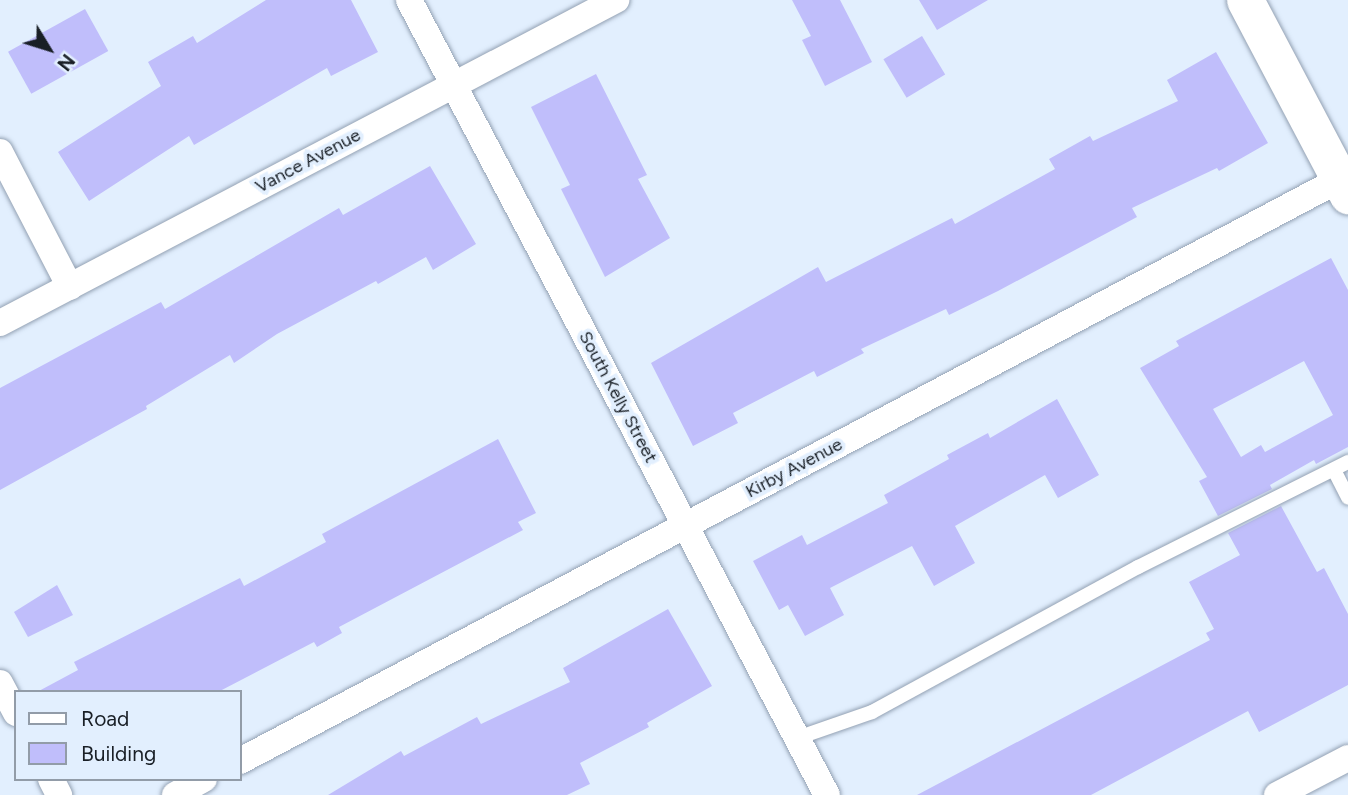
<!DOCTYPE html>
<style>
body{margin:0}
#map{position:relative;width:1348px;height:795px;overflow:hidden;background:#e2effe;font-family:Figtree,sans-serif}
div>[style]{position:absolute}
.building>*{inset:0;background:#c0befb;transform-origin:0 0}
.roads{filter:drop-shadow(0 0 2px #93a1b3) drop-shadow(0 0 2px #93a1b3)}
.service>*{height:14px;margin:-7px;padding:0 7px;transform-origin:7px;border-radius:7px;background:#fff}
.minor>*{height:26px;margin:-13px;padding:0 13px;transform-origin:13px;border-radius:13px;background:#fff}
.secondary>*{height:37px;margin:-18.5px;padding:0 18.5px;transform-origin:18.5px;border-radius:18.5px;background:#fff}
span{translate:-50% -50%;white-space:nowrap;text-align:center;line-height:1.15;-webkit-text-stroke:7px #e2effe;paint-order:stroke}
.street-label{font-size:18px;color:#191f26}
.legend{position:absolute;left:14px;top:690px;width:228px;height:91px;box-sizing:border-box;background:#e2effe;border:2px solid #929ca8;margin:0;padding:9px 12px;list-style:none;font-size:21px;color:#191f26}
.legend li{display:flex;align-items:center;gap:14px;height:35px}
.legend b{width:35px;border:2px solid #929ca8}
.north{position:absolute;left:14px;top:14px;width:70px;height:70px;-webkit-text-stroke:5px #e2effe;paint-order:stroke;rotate:128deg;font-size:19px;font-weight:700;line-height:28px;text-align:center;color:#191f26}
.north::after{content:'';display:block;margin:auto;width:24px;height:32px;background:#191f26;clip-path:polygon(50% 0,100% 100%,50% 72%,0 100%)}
</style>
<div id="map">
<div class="building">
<div style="clip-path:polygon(266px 0,351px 0,378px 52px,331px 76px,327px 68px,194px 145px,189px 136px,89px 201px,58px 152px,161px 86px,148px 62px,193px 36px,197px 43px)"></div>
<div style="clip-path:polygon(792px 0,840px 0,872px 62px,825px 86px,802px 40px,811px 36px)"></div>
<div style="clip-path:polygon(919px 0,988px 0,937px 30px)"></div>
<div style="left:85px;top:9px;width:48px;height:88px;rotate:61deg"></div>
<div style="left:922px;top:36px;width:45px;height:45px;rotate:59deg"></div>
<div style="clip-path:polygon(1216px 52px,1268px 143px,1219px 171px,1217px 168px,1132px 208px,1137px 217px,998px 291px,949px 315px,946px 309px,861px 349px,864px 353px,817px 377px,814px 371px,733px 413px,738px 423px,693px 446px,651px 363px,818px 267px,826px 282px,952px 218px,955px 224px,1055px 169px,1049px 159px,1090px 136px,1093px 141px,1178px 101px,1167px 80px)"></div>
<div style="clip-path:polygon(596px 74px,647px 175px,638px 179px,670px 238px,605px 277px,561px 189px,570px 185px,531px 107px)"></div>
<div style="clip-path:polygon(430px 166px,476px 244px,433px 270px,426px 257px,378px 284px,376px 281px,277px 334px,234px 363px,230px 355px,146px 406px,147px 409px,0 490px,0 388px,161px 302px,165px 309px,339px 208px,343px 215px)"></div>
<div style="clip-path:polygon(evenodd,1331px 258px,1348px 290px,1348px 447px,1316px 464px,1314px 460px,1270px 485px,1272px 489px,1218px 516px,1199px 481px,1207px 477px,1140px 368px,1179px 346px,1176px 341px,1331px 258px,1304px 361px,1333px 415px,1265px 452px,1261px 445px,1241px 457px,1213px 409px,1304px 361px)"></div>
<div style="clip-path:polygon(1057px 399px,1099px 475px,1058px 498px,1045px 475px,955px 526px,975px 563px,934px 586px,912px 546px,830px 588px,844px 615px,805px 636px,788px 605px,779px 610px,753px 561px,802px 535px,807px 545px,888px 503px,884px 495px,949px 459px,947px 455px,988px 433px,990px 438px)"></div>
<div style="clip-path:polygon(498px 439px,536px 513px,518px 522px,523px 530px,339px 627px,342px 633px,317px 647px,314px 642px,218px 692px,37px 692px,78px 670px,74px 662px,240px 578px,244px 586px,326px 542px,322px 534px)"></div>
<div style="clip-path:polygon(1281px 506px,1317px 572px,1324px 568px,1348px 614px,1348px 685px,1259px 732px,1248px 711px,1091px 795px,917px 795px,1210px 640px,1206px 633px,1214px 629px,1189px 582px,1240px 555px,1228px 533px)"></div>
<div style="clip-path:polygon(57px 585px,73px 615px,28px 637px,14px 612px)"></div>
<div style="clip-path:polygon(668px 609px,712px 686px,647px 723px,649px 727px,580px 763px,590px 784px,567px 795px,328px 795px,401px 751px,404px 756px,477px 717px,481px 724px,570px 682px,563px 668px)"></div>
</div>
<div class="roads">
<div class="service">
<div style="left:1334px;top:470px;width:31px;rotate:63deg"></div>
<div style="left:797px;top:738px;width:79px;rotate:-19.1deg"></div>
<div style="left:872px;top:712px;width:303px;rotate:-28.6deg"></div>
<div style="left:1138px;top:567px;width:235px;rotate:-26.6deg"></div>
</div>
<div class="minor">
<div style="left:409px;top:0;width:898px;rotate:62.27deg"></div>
<div style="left:0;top:152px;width:152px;rotate:62.6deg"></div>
<div style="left:0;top:323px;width:696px;rotate:-27.67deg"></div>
<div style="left:0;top:683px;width:34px;rotate:62deg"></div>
<div style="left:240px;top:761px;width:1253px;rotate:-27.87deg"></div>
<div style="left:51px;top:779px;width:18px;rotate:63deg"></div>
<div style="left:175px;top:795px;width:33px;rotate:-29deg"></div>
<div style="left:1277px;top:795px;width:80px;rotate:-27.5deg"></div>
</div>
<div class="secondary">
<div style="left:1245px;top:0;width:221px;rotate:62.2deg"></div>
</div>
</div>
<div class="street-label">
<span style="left:308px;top:161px;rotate:-28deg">Vance Avenue</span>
<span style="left:618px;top:397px;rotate:62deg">South Kelly Street</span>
<span style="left:794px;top:468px;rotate:-28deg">Kirby Avenue</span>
</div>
<ul class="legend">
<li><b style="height:9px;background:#fff"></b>Road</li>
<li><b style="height:19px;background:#c0befb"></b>Building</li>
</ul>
<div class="north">N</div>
</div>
